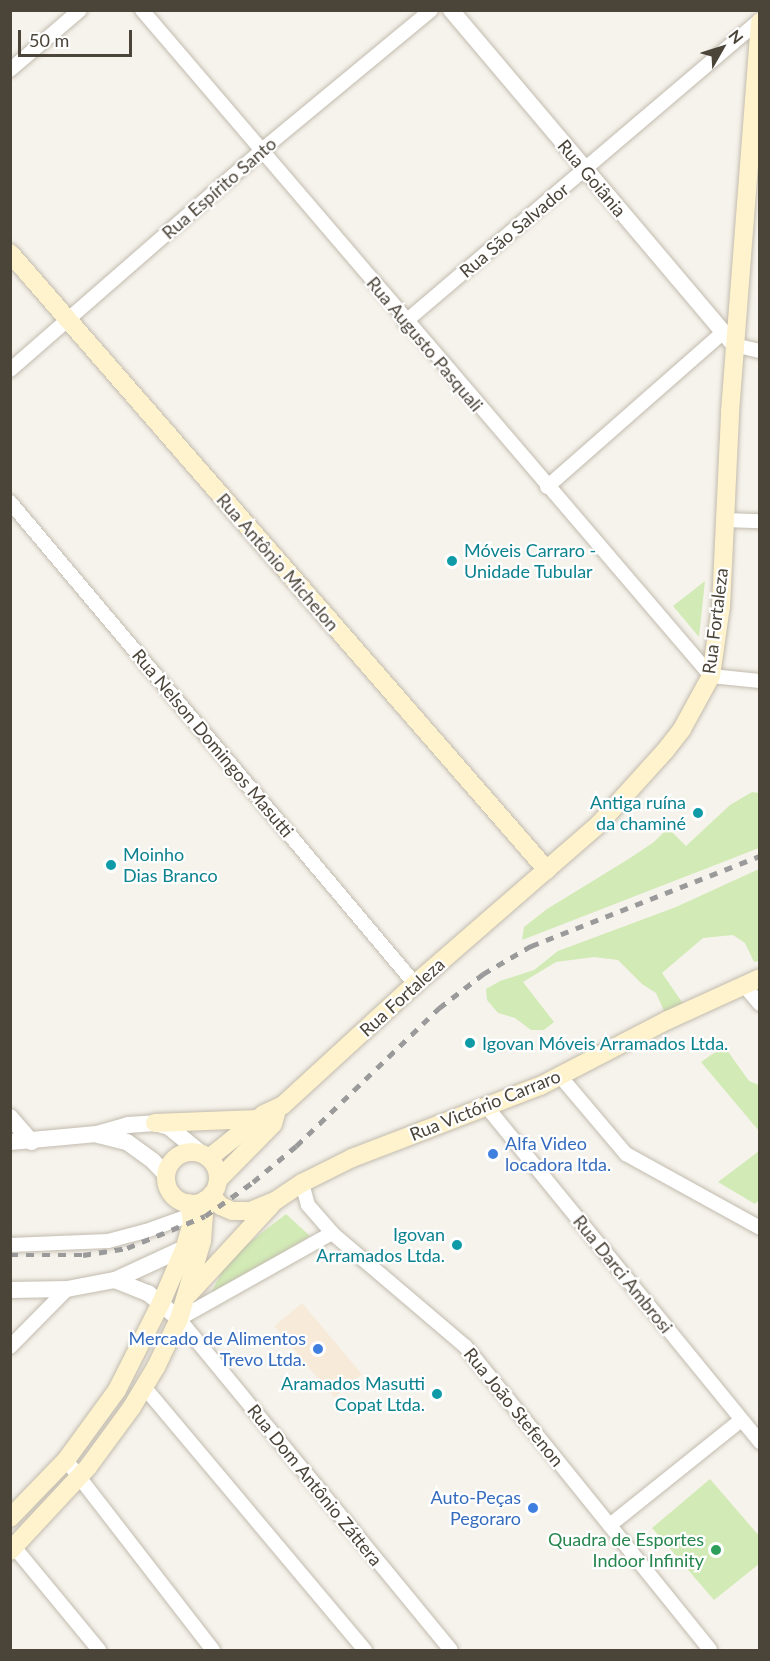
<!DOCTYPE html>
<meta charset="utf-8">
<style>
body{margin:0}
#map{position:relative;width:770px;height:1661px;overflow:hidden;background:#f6f3ec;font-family:Lato,sans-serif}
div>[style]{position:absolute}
.commercial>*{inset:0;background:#f7ead8;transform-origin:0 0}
.green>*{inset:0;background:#d2eab5}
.roads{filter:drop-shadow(0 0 2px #c2bbae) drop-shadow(0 0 2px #c2bbae)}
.minor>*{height:14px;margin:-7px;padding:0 7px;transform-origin:7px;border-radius:7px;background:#fff}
.tertiary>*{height:16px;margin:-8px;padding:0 8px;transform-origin:8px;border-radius:8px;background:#fff}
.secondary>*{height:18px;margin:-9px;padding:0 9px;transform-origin:9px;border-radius:9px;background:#fff3cd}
.secondary>.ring{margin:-9px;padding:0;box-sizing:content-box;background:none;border:18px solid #fff3cd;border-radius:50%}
.rail>*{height:4.5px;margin-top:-2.25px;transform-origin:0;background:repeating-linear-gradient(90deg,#9a9a9a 0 8px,transparent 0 16px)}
.dots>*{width:16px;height:16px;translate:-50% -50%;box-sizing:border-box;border:3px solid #fff;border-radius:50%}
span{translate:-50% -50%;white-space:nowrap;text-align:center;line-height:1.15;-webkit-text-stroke:4.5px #fff;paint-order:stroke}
.street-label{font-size:18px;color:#4b4439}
.culture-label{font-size:18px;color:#0d838f}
.left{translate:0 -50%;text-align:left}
.right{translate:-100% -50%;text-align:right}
.shop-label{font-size:18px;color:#366cbe}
.leisure-label{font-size:18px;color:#27864d}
.frame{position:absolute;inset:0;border:12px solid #4b4439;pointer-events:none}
.north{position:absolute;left:692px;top:18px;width:60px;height:60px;-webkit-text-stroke:4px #fff;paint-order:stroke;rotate:51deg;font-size:16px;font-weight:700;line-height:24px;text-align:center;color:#4b4439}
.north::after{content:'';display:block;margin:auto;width:21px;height:27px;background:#4b4439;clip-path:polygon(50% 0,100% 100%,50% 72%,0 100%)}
.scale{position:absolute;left:18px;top:30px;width:114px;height:27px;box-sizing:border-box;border:3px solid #4b4439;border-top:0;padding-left:8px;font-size:18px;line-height:21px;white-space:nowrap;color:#4b4439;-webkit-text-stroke:4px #fff;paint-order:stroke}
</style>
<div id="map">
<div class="commercial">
<div style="left:302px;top:1303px;width:93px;height:36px;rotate:50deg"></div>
</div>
<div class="green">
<div style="clip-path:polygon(705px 581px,699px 637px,673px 606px)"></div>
<div style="clip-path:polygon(752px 792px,759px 793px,759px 848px,522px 940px,524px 927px,547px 909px,627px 860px,654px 842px,668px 828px,686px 846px,730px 805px)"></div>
<div style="clip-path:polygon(759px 869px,759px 961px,754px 962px,745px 943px,733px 935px,703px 938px,662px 973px,684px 1005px,665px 1013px,656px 993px,642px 984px,618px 960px,594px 957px,556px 962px,523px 982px,554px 1022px,544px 1030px,531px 1030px,515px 1018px,498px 1013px,487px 1000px,486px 989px,500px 981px,534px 970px,558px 951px,676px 907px)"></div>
<div style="clip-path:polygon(724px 1046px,749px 1081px,759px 1085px,759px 1131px,701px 1062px)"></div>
<div style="clip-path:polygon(759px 1151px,759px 1200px,755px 1204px,718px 1182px)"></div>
<div style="clip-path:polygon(286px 1214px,310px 1236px,209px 1297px,228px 1259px)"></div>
<div style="clip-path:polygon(710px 1479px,760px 1537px,759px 1564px,714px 1600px,652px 1528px)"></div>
</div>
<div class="roads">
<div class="minor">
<div style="left:142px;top:10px;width:876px;rotate:49.49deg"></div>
<div style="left:711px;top:676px;width:49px;rotate:5.8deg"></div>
<div style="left:10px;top:70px;width:92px;rotate:-40.6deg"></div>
<div style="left:405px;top:322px;width:466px;rotate:-40.4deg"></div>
<div style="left:734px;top:345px;width:27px;rotate:13deg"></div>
<div style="left:10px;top:370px;width:335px;rotate:-41.1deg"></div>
<div style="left:262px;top:150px;width:219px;rotate:-39.6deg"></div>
<div style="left:547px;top:487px;width:233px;rotate:-41.3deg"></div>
<div style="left:10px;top:502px;width:630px;rotate:49.96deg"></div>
<div style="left:726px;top:520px;width:34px;rotate:2deg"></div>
<div style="left:743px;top:984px;width:26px;rotate:50deg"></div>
<div style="left:560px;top:1076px;width:102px;rotate:49.8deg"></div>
<div style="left:626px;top:1154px;width:153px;rotate:28.9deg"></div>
<div style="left:486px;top:1106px;width:434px;rotate:50.8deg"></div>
<div style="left:302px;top:1183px;width:23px;rotate:75deg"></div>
<div style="left:308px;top:1205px;width:37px;rotate:49deg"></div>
<div style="left:332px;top:1233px;width:175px;rotate:40.4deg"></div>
<div style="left:465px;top:1346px;width:390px;rotate:51.1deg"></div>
<div style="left:332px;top:1233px;width:176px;rotate:150.7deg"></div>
<div style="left:179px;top:1319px;width:428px;rotate:50.6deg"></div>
<div style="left:10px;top:1245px;width:98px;rotate:-2.3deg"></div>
<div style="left:108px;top:1241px;width:39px;rotate:-15deg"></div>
<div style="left:146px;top:1231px;width:48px;rotate:-19.6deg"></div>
<div style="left:10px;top:1347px;width:81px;rotate:-45.5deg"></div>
<div style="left:145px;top:1388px;width:342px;rotate:50deg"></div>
<div style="left:66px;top:1460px;width:240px;rotate:52.3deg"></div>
<div style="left:610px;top:1525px;width:168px;rotate:-38.7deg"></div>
<div style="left:10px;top:1542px;width:140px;rotate:50.5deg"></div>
</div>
<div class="tertiary">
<div style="left:451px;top:10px;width:439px;rotate:49.8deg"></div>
<div style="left:10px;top:1117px;width:33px;rotate:49deg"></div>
<div style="left:98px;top:1135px;width:30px;rotate:14deg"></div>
<div style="left:127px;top:1142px;width:32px;rotate:36deg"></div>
<div style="left:153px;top:1161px;width:19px;rotate:47deg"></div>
<div style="left:10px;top:1142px;width:87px;rotate:-5.3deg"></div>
<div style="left:97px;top:1134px;width:32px;rotate:-16deg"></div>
<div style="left:128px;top:1125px;width:27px;rotate:-4deg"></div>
<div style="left:155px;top:1123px;width:15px;rotate:16deg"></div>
<div style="left:169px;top:1127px;width:43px;rotate:39.3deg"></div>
<div style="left:115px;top:1280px;width:35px;rotate:22deg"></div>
<div style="left:148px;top:1293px;width:40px;rotate:40deg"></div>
<div style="left:10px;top:1290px;width:57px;rotate:-1deg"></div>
<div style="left:67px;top:1289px;width:49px;rotate:-10.6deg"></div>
<div style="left:115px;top:1280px;width:86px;rotate:-24.8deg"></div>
</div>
<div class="secondary">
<div style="left:10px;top:253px;width:818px;rotate:48.97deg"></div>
<div style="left:155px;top:1123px;width:103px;rotate:-2.2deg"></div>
<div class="ring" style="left:166px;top:1152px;width:34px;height:34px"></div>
<div style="left:209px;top:1158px;width:70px;rotate:-38.7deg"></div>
<div style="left:264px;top:1114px;width:21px;rotate:-25deg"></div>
<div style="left:283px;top:1105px;width:179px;rotate:-42.5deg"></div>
<div style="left:415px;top:984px;width:244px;rotate:-41deg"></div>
<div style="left:599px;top:824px;width:98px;rotate:-47.9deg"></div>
<div style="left:665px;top:751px;width:28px;rotate:-52deg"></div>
<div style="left:682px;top:729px;width:60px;rotate:-61.3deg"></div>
<div style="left:711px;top:676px;width:71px;rotate:-81.9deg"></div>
<div style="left:721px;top:606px;width:194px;rotate:-87.3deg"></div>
<div style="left:730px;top:412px;width:391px;rotate:-85.6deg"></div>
<div style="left:218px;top:1180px;width:78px;rotate:-45.5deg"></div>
<div style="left:273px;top:1124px;width:15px;rotate:-74deg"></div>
<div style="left:211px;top:1195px;width:15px;rotate:48deg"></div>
<div style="left:221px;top:1206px;width:12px;rotate:24deg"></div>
<div style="left:232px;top:1211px;width:18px"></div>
<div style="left:250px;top:1211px;width:27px;rotate:-22deg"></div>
<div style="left:275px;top:1201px;width:32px;rotate:-34deg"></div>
<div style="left:302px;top:1183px;width:56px;rotate:-26.6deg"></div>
<div style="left:352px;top:1158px;width:201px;rotate:-21deg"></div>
<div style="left:540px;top:1086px;width:144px;rotate:-27.3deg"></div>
<div style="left:668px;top:1020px;width:101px;rotate:-24.5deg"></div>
<div style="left:189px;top:1294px;width:122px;rotate:-47.3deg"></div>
<div style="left:10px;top:1518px;width:81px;rotate:-46deg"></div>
<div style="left:66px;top:1460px;width:87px;rotate:-53.9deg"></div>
<div style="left:117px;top:1390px;width:97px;rotate:-63.2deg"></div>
<div style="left:161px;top:1303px;width:61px;rotate:-66.8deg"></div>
<div style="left:185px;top:1247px;width:26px;rotate:-74deg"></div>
<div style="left:192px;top:1222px;width:19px;rotate:-99deg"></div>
<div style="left:10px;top:1551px;width:115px;rotate:-47.1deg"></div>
<div style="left:88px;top:1467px;width:74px;rotate:-53.7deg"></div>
<div style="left:132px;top:1407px;width:47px;rotate:-59deg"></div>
<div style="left:156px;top:1367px;width:53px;rotate:-64.4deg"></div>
<div style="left:179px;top:1319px;width:81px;rotate:-73.6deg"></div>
<div style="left:202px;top:1241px;width:41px;rotate:-85.8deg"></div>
</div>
</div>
<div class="rail">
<div style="left:10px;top:1255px;width:73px"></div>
<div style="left:83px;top:1255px;width:45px;rotate:-9deg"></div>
<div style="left:127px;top:1248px;width:84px;rotate:-22.3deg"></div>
<div style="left:205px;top:1216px;width:59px;rotate:-35.3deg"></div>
<div style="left:253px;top:1182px;width:56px;rotate:-39.9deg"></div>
<div style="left:296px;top:1146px;width:199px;rotate:-44deg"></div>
<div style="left:439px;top:1008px;width:56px;rotate:-37.7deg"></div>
<div style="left:483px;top:974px;width:56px;rotate:-30.3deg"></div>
<div style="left:531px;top:946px;width:246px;rotate:-21.5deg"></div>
</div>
<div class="dots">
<div style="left:452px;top:561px;background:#0f9aa8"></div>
<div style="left:698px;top:813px;background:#0f9aa8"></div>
<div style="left:111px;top:865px;background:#0f9aa8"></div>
<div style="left:470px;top:1043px;background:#0f9aa8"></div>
<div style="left:493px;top:1154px;background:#3f7fe0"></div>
<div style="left:457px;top:1245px;background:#0f9aa8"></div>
<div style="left:318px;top:1349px;background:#3f7fe0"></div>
<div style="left:437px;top:1394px;background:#0f9aa8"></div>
<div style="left:533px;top:1508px;background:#3f7fe0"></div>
<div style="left:716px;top:1550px;background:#2e9e5b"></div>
</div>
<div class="street-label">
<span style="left:592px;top:178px;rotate:50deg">Rua Goiânia</span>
<span style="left:219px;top:188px;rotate:-41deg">Rua Espírito Santo</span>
<span style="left:514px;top:230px;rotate:-40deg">Rua São Salvador</span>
<span style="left:425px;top:344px;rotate:50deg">Rua Augusto Pasquali</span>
<span style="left:278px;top:562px;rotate:49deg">Rua Antônio Michelon</span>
<span style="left:715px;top:621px;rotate:-83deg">Rua Fortaleza</span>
<span style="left:213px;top:743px;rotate:50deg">Rua Nelson Domingos Masutti</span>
<span style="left:402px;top:997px;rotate:-42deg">Rua Fortaleza</span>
<span style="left:485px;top:1105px;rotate:-22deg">Rua Victório Carraro</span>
<span style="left:623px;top:1274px;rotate:51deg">Rua Darci Ambrosi</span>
<span style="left:514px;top:1407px;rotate:51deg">Rua João Stefenon</span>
<span style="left:315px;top:1485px;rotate:51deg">Rua Dom Antônio Záttera</span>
</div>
<div class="culture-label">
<span class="left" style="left:464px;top:561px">Móveis Carraro -<br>Unidade Tubular</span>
<span class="right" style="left:686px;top:813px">Antiga ruína<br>da chaminé</span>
<span class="left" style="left:123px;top:865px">Moinho<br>Dias Branco</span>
<span class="left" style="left:482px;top:1043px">Igovan Móveis Arramados Ltda.</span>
<span class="right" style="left:445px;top:1245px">Igovan<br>Arramados Ltda.</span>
<span class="right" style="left:425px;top:1394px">Aramados Masutti<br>Copat Ltda.</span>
</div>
<div class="shop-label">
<span class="left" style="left:505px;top:1154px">Alfa Video<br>locadora ltda.</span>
<span class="right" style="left:306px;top:1349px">Mercado de Alimentos<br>Trevo Ltda.</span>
<span class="right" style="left:521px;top:1508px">Auto-Peças<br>Pegoraro</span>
</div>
<div class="leisure-label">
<span class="right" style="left:704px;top:1550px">Quadra de Esportes<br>Indoor Infinity</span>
</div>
<div class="frame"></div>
<div class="north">N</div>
<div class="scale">50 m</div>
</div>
